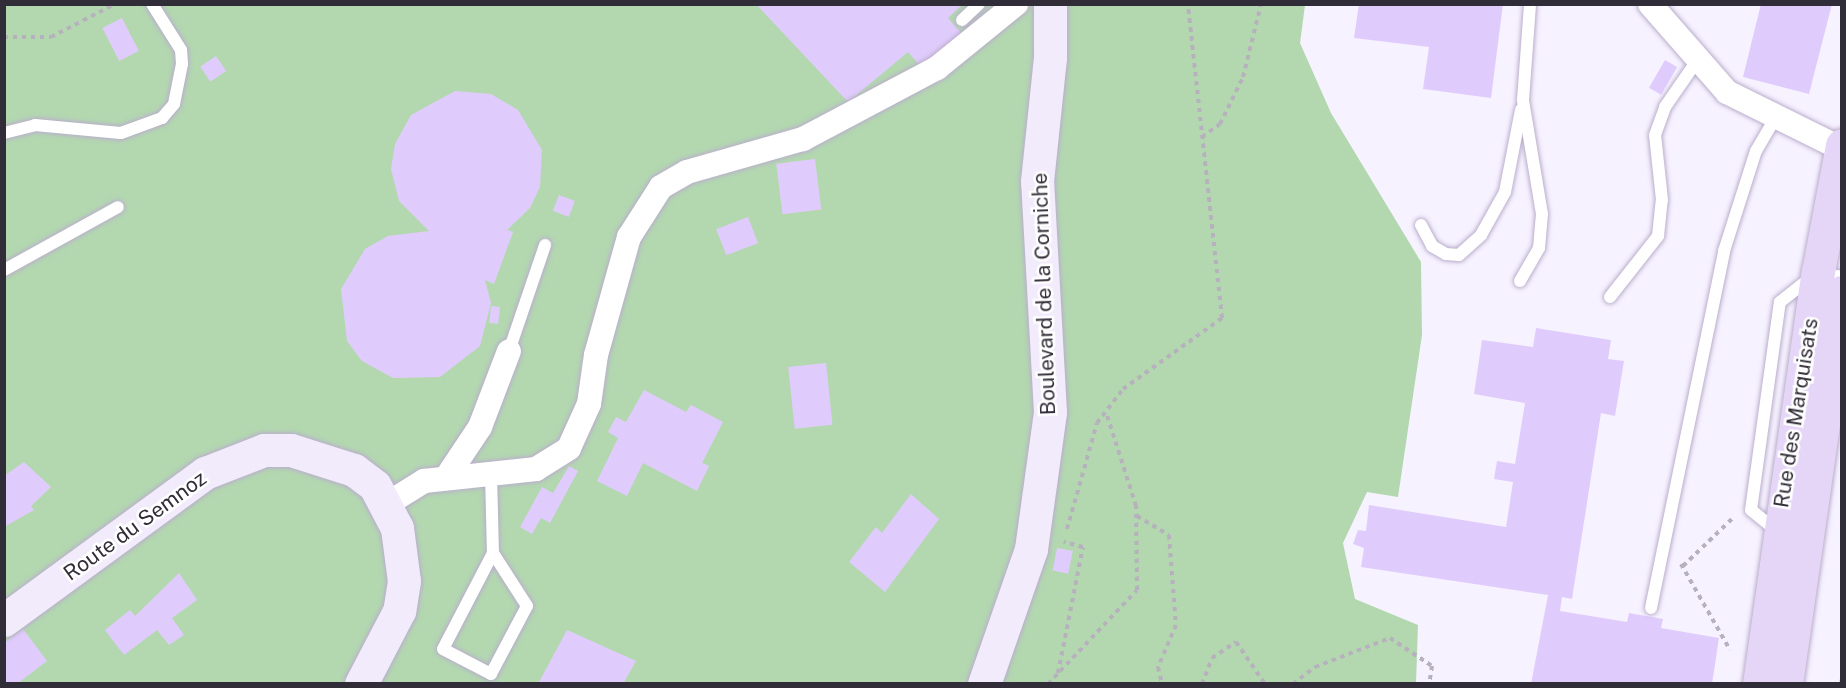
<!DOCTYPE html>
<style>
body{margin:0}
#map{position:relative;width:1846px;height:688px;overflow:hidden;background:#f7f2ff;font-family:"Public Sans",sans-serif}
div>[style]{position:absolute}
.green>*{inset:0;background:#b3d8b0}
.building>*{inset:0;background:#e0ccfc;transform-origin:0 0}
.path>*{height:4px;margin-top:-2px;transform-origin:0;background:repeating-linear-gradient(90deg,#b6b1bd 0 4.5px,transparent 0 9px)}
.roads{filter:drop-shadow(0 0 2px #baaecc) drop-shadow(0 0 2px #baaecc)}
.service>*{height:12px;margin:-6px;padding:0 6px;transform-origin:6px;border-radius:6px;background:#fff}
.minor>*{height:24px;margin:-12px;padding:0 12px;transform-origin:12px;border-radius:12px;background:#fff}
.secondary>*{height:33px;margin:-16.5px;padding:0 16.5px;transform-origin:16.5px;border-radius:16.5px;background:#f2ebfb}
.primary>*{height:33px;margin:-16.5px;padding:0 16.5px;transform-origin:16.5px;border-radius:16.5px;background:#e5d6f8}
span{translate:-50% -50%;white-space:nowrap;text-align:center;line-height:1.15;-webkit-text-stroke:5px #fff;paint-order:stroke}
.street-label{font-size:21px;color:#312d38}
.frame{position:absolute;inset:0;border:6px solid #312d38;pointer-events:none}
</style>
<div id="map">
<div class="green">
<div style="clip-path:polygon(4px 5px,1305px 5px,1300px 43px,1331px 113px,1421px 262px,1422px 335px,1398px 497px,1367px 492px,1343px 543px,1355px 599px,1418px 625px,1416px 683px,5px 683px)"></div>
</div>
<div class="building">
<div style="clip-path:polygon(756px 4px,963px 4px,948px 18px,962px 34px,923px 69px,908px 52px,848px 102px)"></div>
<div style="clip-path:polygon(1359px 4px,1503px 4px,1491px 98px,1423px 89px,1429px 47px,1354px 38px)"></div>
<div style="clip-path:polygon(1761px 4px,1832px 4px,1809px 94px,1743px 77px)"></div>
<div style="left:122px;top:18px;width:37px;height:22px;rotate:63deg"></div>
<div style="left:216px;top:56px;width:18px;height:19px;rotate:56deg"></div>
<div style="left:1665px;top:60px;width:14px;height:32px;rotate:30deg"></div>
<div style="clip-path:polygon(455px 91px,491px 94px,518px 110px,542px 150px,540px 187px,530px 208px,507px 230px,513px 232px,494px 284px,485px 280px,491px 303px,480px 346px,440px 377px,393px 378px,362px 361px,347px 341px,341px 289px,365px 249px,388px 236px,429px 231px,399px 201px,391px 169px,395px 144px,411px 115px)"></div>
<div style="left:815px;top:159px;width:51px;height:39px;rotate:83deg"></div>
<div style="left:559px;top:195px;width:17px;height:17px;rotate:21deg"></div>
<div style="left:748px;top:217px;width:28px;height:34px;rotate:69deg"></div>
<div style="left:491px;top:306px;width:9px;height:17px;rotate:6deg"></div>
<div style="clip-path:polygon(1536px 328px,1611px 340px,1608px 359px,1624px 361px,1615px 416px,1601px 413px,1572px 599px,1562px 597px,1560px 611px,1627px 622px,1629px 613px,1663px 619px,1661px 628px,1719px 638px,1712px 684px,1531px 684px,1548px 595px,1361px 567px,1364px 548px,1353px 544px,1358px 530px,1366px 531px,1369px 505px,1506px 527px,1513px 482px,1494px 479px,1497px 461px,1515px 464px,1525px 403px,1474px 394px,1482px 340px,1533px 347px)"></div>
<div style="left:826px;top:363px;width:62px;height:38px;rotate:84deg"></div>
<div style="clip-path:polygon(644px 390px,686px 412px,691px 405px,723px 422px,702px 463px,709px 466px,697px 491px,643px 463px,627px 496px,597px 481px,618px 438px,608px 432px,616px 417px,626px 422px)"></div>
<div style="clip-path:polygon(24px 462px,51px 487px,31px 506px,34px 510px,4px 527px,4px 476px)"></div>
<div style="clip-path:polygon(569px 466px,578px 471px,550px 523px,541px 518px,532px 534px,520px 527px,542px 487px,553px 493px)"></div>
<div style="clip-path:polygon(911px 494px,939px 519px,885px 592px,849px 562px,876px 527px,882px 533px)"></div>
<div style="left:1057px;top:548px;width:16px;height:23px;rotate:11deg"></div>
<div style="clip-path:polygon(179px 573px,197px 600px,172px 618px,184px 635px,169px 645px,157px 630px,124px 655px,105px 630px,130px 610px,135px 616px)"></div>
<div style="clip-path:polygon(23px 629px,47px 661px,17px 684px,4px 684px,4px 643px)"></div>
<div style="clip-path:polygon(567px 630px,636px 661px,623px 684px,538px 684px)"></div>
</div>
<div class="path">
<div style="left:4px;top:37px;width:47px"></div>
<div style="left:51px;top:37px;width:72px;rotate:-27.3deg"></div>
<div style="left:1202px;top:137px;width:22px;rotate:-36deg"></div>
<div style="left:1220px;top:124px;width:52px;rotate:-63.9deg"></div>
<div style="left:1243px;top:77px;width:75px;rotate:-76.1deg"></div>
<div style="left:1137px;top:516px;width:37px;rotate:31deg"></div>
<div style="left:1169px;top:535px;width:90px;rotate:85.6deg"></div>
<div style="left:1176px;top:625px;width:46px;rotate:113.2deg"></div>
<div style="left:1158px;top:667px;width:17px;rotate:77deg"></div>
<div style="left:1067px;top:529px;width:110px;rotate:-74.2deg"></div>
<div style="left:1097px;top:423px;width:43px;rotate:-52.6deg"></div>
<div style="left:1123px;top:389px;width:122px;rotate:-35.6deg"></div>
<div style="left:1222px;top:318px;width:316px;rotate:-96.2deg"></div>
<div style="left:1681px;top:564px;width:99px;rotate:60.3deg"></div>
<div style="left:1683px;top:566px;width:71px;rotate:-43.9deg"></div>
<div style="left:1058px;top:673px;width:128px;rotate:-78.8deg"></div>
<div style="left:1083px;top:547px;width:20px;rotate:-165deg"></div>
<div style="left:1048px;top:684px;width:129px;rotate:-46.6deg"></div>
<div style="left:1137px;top:590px;width:84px;rotate:-90.7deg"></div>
<div style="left:1136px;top:506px;width:99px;rotate:-107.7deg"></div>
<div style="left:1202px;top:684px;width:28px;rotate:-69deg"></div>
<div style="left:1212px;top:658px;width:29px;rotate:-34deg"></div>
<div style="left:1236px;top:642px;width:51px;rotate:55.4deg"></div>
<div style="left:1293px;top:684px;width:28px;rotate:-38deg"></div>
<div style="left:1315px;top:667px;width:80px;rotate:-21.1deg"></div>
<div style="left:1390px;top:638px;width:50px;rotate:33.7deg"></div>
<div style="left:1432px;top:666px;width:18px;rotate:99deg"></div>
<div style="left:1841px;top:684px;width:5px;rotate:-79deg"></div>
</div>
<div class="roads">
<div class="service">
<div style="left:962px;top:20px;width:23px;rotate:-43deg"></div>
<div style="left:4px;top:133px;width:32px;rotate:-14deg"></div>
<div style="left:35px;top:125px;width:86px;rotate:5.3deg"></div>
<div style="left:121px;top:133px;width:44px;rotate:-20.1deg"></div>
<div style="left:162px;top:118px;width:18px;rotate:-49deg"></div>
<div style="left:174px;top:104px;width:41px;rotate:-78.7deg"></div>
<div style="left:182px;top:64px;width:14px;rotate:-94deg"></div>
<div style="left:181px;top:50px;width:54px;rotate:-122.2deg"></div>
<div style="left:1421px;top:225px;width:24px;rotate:62deg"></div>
<div style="left:1432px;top:246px;width:16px;rotate:30deg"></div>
<div style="left:1446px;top:254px;width:13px;rotate:4deg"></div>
<div style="left:1459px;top:255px;width:30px;rotate:-42deg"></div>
<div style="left:1481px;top:235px;width:49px;rotate:-60.8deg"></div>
<div style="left:1505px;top:192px;width:84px;rotate:-79deg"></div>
<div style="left:4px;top:270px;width:130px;rotate:-28.9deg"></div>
<div style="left:1520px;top:281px;width:38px;rotate:-60deg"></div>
<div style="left:1539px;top:248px;width:34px;rotate:-85deg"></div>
<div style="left:1542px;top:214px;width:116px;rotate:-99.5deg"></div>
<div style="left:1523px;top:100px;width:96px;rotate:-85.8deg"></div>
<div style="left:1610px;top:297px;width:78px;rotate:-51.8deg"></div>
<div style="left:1658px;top:236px;width:36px;rotate:-84deg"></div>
<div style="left:1662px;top:200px;width:65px;rotate:-96.1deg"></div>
<div style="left:1655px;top:135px;width:30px;rotate:-70deg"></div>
<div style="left:1665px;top:107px;width:55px;rotate:-55.4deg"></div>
<div style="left:509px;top:351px;width:112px;rotate:-71.2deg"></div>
<div style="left:491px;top:473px;width:80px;rotate:88.6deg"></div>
<div style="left:493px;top:553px;width:63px;rotate:57.3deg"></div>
<div style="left:527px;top:606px;width:77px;rotate:117.9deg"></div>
<div style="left:491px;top:674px;width:54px;rotate:-152.5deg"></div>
<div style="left:443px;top:649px;width:108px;rotate:-62.5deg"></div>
<div style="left:1777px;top:531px;width:33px;rotate:-141deg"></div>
<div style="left:1751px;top:510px;width:210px;rotate:-82.1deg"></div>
<div style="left:1780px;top:302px;width:48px;rotate:-38.3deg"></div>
<div style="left:1818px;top:272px;width:25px;rotate:12deg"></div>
<div style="left:1651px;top:608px;width:364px;rotate:-78.4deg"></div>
<div style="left:1724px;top:251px;width:105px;rotate:-72.3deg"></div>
<div style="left:1756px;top:151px;width:42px;rotate:-59.7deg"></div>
</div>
<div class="minor">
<div style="left:1650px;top:4px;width:117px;rotate:48.8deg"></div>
<div style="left:1727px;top:92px;width:128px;rotate:26.4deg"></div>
<div style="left:448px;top:475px;width:58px;rotate:-56.3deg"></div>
<div style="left:480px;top:427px;width:81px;rotate:-69.1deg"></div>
<div style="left:387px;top:504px;width:44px;rotate:-31.9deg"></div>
<div style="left:424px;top:481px;width:113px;rotate:-6.1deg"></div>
<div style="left:536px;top:469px;width:39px;rotate:-32deg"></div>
<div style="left:569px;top:448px;width:48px;rotate:-65.6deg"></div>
<div style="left:589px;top:404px;width:49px;rotate:-81.9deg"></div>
<div style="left:596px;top:355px;width:123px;rotate:-74.4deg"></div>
<div style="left:629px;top:237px;width:59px;rotate:-57.4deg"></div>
<div style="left:661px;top:187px;width:30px;rotate:-30deg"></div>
<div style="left:687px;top:172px;width:121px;rotate:-15.9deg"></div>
<div style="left:803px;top:139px;width:152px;rotate:-27.9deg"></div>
<div style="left:937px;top:68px;width:102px;rotate:-39deg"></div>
</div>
<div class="secondary">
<div style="left:4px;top:620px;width:249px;rotate:-36.2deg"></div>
<div style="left:205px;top:473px;width:63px;rotate:-21.3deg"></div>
<div style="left:264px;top:450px;width:27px"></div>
<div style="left:291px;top:450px;width:66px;rotate:17.6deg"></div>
<div style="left:354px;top:470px;width:26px;rotate:37deg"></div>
<div style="left:375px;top:486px;width:47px;rotate:62.4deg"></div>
<div style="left:397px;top:528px;width:53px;rotate:82.5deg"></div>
<div style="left:404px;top:581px;width:30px;rotate:99deg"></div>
<div style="left:399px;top:611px;width:82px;rotate:117.5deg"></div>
<div style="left:984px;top:684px;width:143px;rotate:-70.8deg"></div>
<div style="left:1031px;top:549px;width:138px;rotate:-82.1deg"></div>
<div style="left:1050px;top:412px;width:231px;rotate:-93.2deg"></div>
<div style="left:1037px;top:181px;width:124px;rotate:-84deg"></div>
<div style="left:1050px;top:58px;width:54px;rotate:-90deg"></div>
</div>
<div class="primary">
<div style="left:1759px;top:684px;width:416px;rotate:-81.9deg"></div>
<div style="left:1818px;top:272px;width:129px;rotate:-79.3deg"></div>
<div style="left:1786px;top:684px;width:396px;rotate:-81.9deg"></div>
</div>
</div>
<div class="street-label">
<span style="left:1044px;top:294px;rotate:-92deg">Boulevard de la Corniche</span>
<span style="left:1796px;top:413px;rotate:-81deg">Rue des Marquisats</span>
<span style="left:135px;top:526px;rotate:-36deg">Route du Semnoz</span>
</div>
<div class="frame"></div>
</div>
